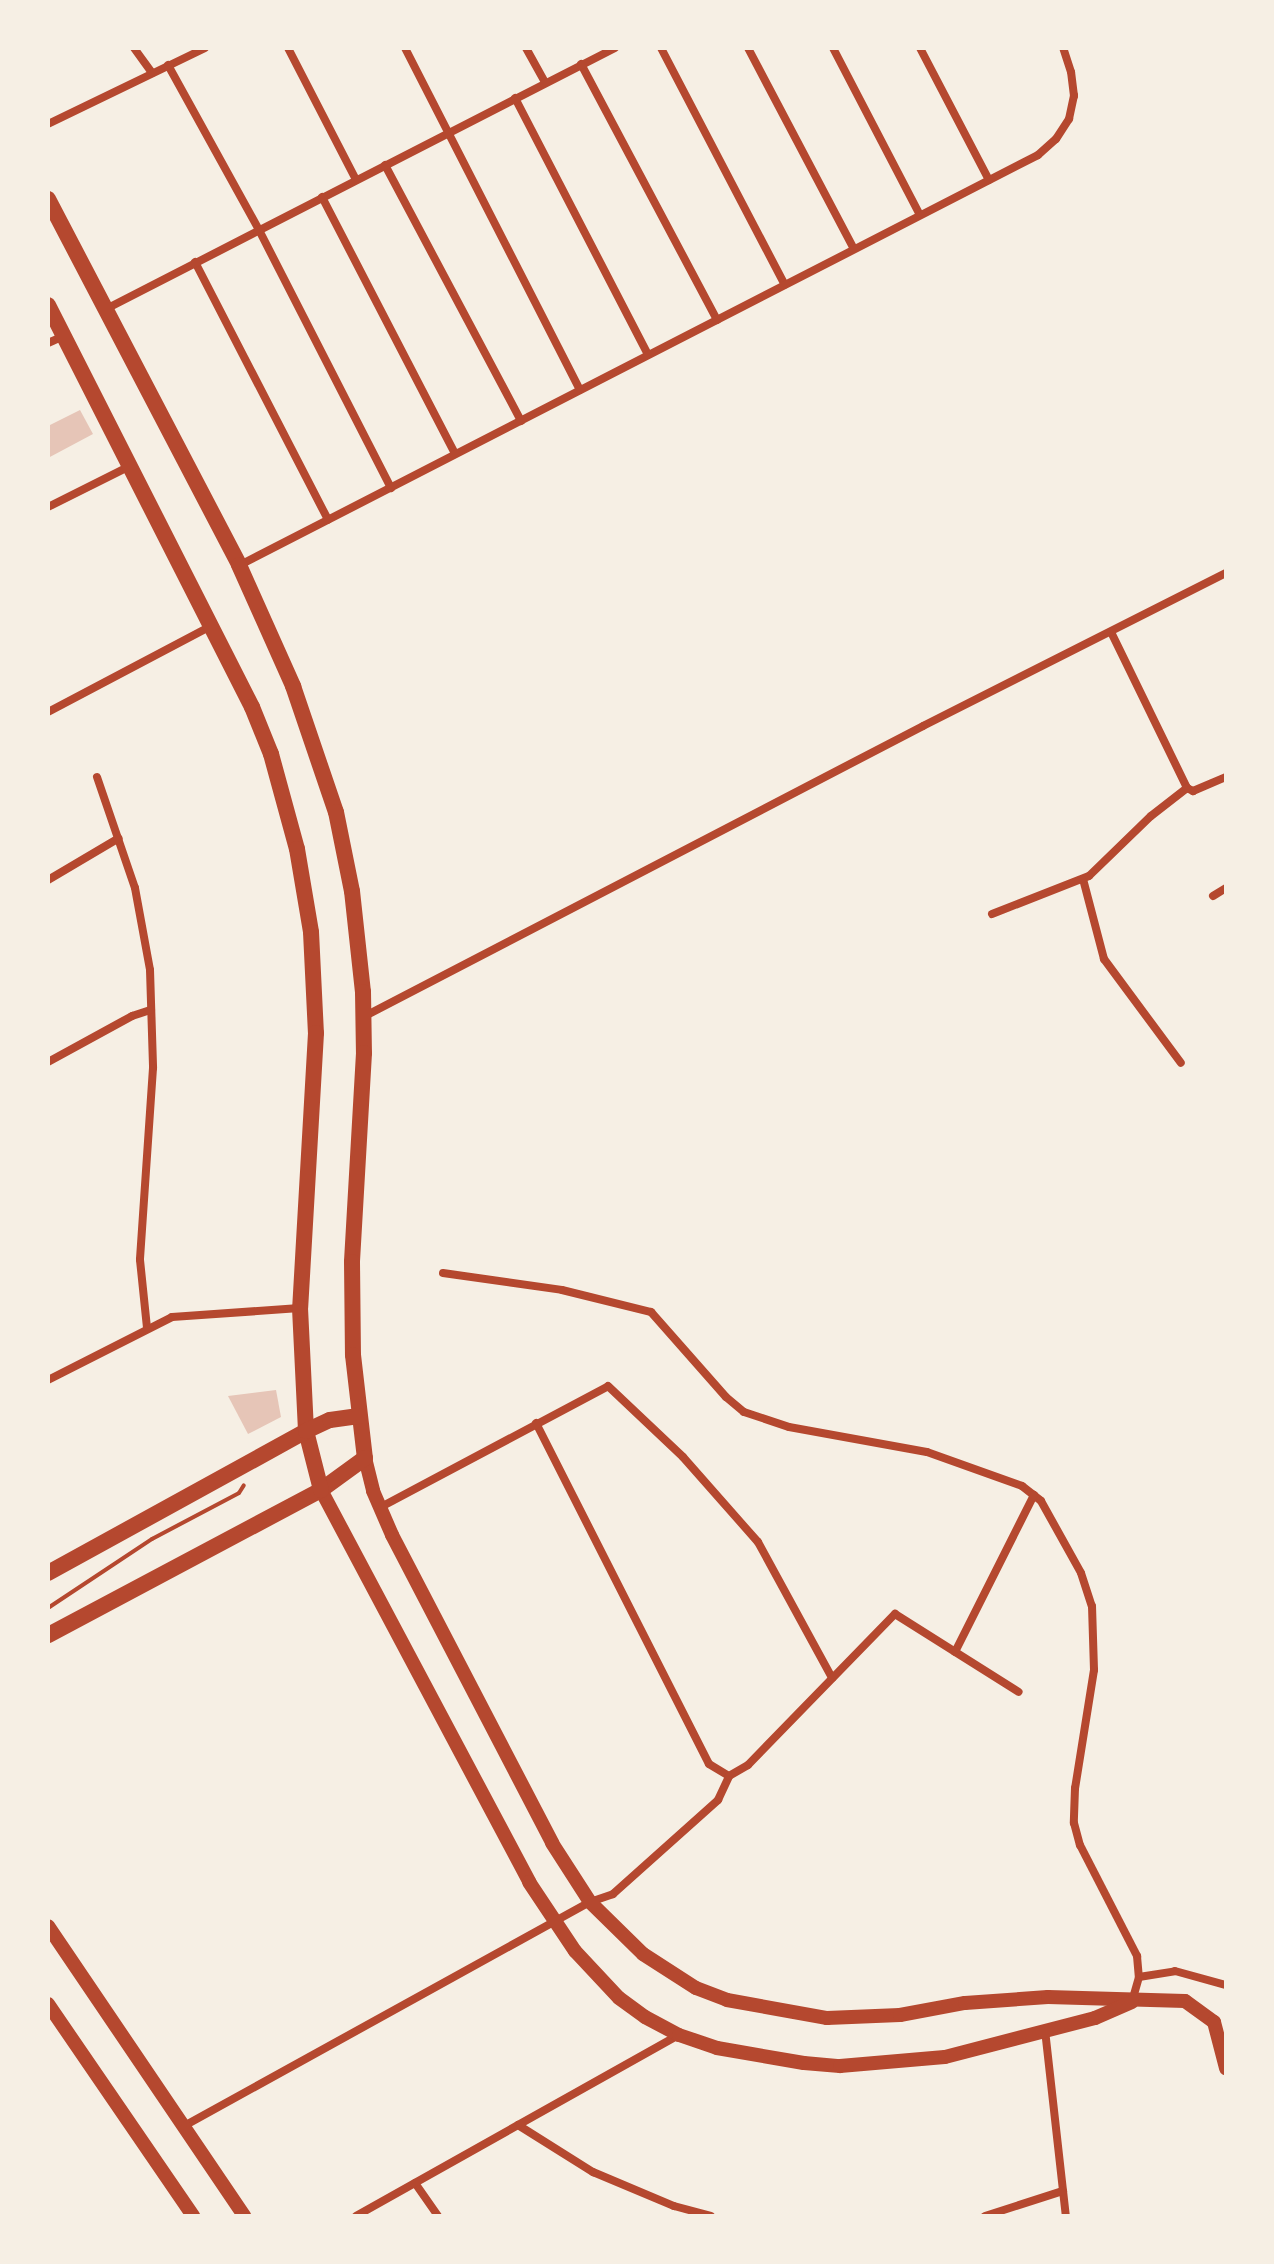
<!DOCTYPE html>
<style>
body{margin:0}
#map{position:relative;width:1274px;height:2264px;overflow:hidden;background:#f6efe4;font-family:"DM Sans",sans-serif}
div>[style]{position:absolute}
.building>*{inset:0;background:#e6c5b7}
.path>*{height:4px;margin:-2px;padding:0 2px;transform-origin:2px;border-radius:2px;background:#b5482f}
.minor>*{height:8px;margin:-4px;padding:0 4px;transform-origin:4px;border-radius:4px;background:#b5482f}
.secondary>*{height:14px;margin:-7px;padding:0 7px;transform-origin:7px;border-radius:7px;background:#b5482f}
.primary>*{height:16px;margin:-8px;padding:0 8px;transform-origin:8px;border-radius:8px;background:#b5482f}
span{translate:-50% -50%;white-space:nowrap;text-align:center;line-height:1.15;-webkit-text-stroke:7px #f6efe4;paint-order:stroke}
.frame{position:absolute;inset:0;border:50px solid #f6efe4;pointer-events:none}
</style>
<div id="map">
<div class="building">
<div style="clip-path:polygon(80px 410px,93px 434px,48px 458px,48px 426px)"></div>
<div style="clip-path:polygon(276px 1390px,281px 1417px,248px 1434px,228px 1396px)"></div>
</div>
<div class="path">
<div style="left:48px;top:1608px;width:125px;rotate:-33.6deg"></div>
<div style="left:152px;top:1539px;width:98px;rotate:-27.9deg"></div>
<div style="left:239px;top:1493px;width:9px;rotate:-58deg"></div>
</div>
<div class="minor">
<div style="left:134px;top:48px;width:31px;rotate:54deg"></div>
<div style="left:288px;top:48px;width:148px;rotate:62.7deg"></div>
<div style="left:405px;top:48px;width:384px;rotate:62.9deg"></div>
<div style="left:526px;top:48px;width:39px;rotate:61deg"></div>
<div style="left:661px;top:48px;width:267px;rotate:62.4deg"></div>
<div style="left:748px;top:48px;width:227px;rotate:62.2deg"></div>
<div style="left:833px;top:48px;width:188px;rotate:62.5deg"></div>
<div style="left:920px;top:48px;width:149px;rotate:62.4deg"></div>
<div style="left:581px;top:64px;width:290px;rotate:62deg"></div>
<div style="left:168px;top:65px;width:188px;rotate:61.1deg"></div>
<div style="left:259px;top:230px;width:290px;rotate:62.9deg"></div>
<div style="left:515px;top:98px;width:289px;rotate:62.6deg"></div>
<div style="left:48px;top:124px;width:174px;rotate:-25.8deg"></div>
<div style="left:385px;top:165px;width:290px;rotate:62deg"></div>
<div style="left:322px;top:197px;width:289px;rotate:62.6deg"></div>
<div style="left:195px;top:262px;width:290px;rotate:62.7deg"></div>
<div style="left:106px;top:309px;width:572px;rotate:-27.15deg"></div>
<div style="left:48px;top:343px;width:17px;rotate:-24deg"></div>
<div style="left:48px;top:507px;width:92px;rotate:-26.6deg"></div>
<div style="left:240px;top:565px;width:897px;rotate:-27.19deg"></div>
<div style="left:1038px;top:155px;width:24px;rotate:-42deg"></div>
<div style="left:1056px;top:139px;width:24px;rotate:-57deg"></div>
<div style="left:1069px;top:119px;width:24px;rotate:-78deg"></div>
<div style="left:1074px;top:96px;width:24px;rotate:-97deg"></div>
<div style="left:1071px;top:72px;width:25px;rotate:-108deg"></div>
<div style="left:1111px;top:632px;width:174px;rotate:64deg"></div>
<div style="left:1187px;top:788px;width:7px;rotate:27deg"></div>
<div style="left:1193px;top:791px;width:36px;rotate:-23deg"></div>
<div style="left:48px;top:712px;width:187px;rotate:-27.8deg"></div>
<div style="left:97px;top:777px;width:117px;rotate:71.1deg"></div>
<div style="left:135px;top:888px;width:83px;rotate:79.6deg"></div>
<div style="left:150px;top:970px;width:98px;rotate:88.2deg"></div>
<div style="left:153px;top:1068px;width:192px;rotate:93.9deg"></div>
<div style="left:140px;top:1260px;width:68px;rotate:84.1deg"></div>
<div style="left:1083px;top:879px;width:83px;rotate:75.3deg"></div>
<div style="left:1104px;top:959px;width:129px;rotate:53.5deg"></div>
<div style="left:48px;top:880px;width:82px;rotate:-30.6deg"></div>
<div style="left:1213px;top:896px;width:15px;rotate:-32deg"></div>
<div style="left:992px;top:914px;width:104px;rotate:-21.4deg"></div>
<div style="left:1089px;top:876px;width:86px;rotate:-44.1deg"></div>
<div style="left:1151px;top:816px;width:46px;rotate:-37.9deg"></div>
<div style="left:365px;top:1016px;width:629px;rotate:-27.46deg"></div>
<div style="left:923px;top:726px;width:339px;rotate:-26.8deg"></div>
<div style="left:48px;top:1062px;width:96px;rotate:-28.7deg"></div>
<div style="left:132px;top:1016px;width:20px;rotate:-18deg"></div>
<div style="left:443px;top:1273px;width:120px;rotate:8.1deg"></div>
<div style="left:562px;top:1290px;width:92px;rotate:13.9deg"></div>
<div style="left:651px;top:1312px;width:113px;rotate:48.6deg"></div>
<div style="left:726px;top:1397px;width:23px;rotate:40deg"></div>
<div style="left:744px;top:1412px;width:47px;rotate:18.4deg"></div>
<div style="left:789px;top:1427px;width:140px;rotate:10.3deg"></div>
<div style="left:927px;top:1452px;width:101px;rotate:19.7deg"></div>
<div style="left:1022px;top:1486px;width:24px;rotate:38deg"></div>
<div style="left:1041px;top:1501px;width:82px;rotate:60.9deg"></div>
<div style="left:1081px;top:1573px;width:35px;rotate:72deg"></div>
<div style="left:1092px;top:1606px;width:64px;rotate:88.2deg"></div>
<div style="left:1094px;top:1670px;width:120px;rotate:99.1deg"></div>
<div style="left:1075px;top:1788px;width:35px;rotate:92deg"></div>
<div style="left:1074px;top:1823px;width:23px;rotate:75deg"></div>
<div style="left:1080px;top:1845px;width:125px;rotate:62.8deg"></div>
<div style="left:1137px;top:1956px;width:21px;rotate:85deg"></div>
<div style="left:1139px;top:1977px;width:25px;rotate:106deg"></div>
<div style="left:48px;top:1380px;width:139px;rotate:-26.9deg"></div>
<div style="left:172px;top:1317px;width:128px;rotate:-4deg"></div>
<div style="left:536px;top:1423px;width:382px;rotate:63.1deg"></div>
<div style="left:709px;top:1764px;width:23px;rotate:31deg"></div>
<div style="left:379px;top:1508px;width:259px;rotate:-28deg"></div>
<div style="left:608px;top:1386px;width:103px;rotate:43.4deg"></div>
<div style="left:683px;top:1457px;width:113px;rotate:48.6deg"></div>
<div style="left:758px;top:1542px;width:155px;rotate:61.4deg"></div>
<div style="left:955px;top:1652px;width:176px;rotate:-63.3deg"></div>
<div style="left:1139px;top:1977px;width:36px;rotate:-9deg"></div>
<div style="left:1175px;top:1971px;width:53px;rotate:15.4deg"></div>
<div style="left:1045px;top:2030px;width:187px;rotate:83.6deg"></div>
<div style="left:518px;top:2125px;width:89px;rotate:32.1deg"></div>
<div style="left:593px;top:2172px;width:88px;rotate:22.8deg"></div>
<div style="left:674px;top:2206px;width:38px;rotate:15deg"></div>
<div style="left:184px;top:2126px;width:464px;rotate:-28.9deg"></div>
<div style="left:590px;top:1902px;width:24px;rotate:-19deg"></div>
<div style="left:613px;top:1894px;width:141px;rotate:-41.8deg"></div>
<div style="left:718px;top:1800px;width:26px;rotate:-65deg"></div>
<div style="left:729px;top:1776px;width:22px;rotate:-30deg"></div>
<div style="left:748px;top:1765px;width:211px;rotate:-45.8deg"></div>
<div style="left:895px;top:1614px;width:146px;rotate:32.2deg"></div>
<div style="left:415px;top:2183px;width:40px;rotate:55.1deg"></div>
<div style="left:356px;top:2216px;width:369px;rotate:-29.3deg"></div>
<div style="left:985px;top:2216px;width:82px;rotate:-17.8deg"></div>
</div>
<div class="secondary">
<div style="left:365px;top:1458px;width:34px;rotate:76deg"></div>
<div style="left:373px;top:1491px;width:48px;rotate:66.6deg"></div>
<div style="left:392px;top:1535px;width:347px;rotate:62.5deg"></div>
<div style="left:552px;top:1843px;width:70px;rotate:57.2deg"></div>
<div style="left:590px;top:1902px;width:74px;rotate:44.5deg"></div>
<div style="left:643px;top:1954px;width:63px;rotate:32.7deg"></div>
<div style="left:696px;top:1988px;width:33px;rotate:21deg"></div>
<div style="left:727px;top:2000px;width:102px;rotate:10.2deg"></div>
<div style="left:827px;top:2018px;width:73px;rotate:-2.4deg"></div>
<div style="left:900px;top:2015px;width:66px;rotate:-10.5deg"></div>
<div style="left:965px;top:2003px;width:83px;rotate:-4.1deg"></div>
<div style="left:1048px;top:1997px;width:137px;rotate:1.7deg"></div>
<div style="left:1185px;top:2001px;width:36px;rotate:36deg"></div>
<div style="left:1214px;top:2022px;width:48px;rotate:75.4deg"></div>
<div style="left:321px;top:1490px;width:444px;rotate:62deg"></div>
<div style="left:529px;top:1882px;width:83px;rotate:56.3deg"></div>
<div style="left:575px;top:1951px;width:64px;rotate:46.9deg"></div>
<div style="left:619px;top:1998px;width:32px;rotate:36deg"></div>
<div style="left:645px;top:2017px;width:38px;rotate:28deg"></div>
<div style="left:679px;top:2035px;width:40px;rotate:18.9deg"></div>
<div style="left:717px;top:2048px;width:88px;rotate:9.8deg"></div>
<div style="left:804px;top:2063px;width:36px;rotate:5deg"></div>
<div style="left:840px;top:2066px;width:105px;rotate:-4.9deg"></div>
<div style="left:945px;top:2057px;width:155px;rotate:-14.6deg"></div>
<div style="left:1095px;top:2018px;width:40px;rotate:-23.4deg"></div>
<div style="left:48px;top:1926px;width:350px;rotate:55.9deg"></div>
<div style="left:48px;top:2004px;width:257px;rotate:55.6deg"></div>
</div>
<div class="primary">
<div style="left:48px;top:199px;width:413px;rotate:62.4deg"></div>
<div style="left:239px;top:565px;width:133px;rotate:65.9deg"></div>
<div style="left:293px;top:686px;width:133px;rotate:71.2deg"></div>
<div style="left:336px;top:812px;width:81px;rotate:78.6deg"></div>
<div style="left:352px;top:891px;width:102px;rotate:83.8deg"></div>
<div style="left:363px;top:992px;width:61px;rotate:89.1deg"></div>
<div style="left:364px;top:1053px;width:209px;rotate:93.3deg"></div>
<div style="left:352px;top:1262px;width:93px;rotate:89.4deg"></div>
<div style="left:353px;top:1355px;width:104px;rotate:83.4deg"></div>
<div style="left:365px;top:1458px;width:54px;rotate:144deg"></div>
<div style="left:321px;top:1490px;width:309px;rotate:152deg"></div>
<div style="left:48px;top:305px;width:451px;rotate:63.1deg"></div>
<div style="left:252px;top:707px;width:51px;rotate:68deg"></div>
<div style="left:271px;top:754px;width:98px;rotate:74.7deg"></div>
<div style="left:297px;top:849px;width:84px;rotate:80.4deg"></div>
<div style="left:311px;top:932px;width:101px;rotate:87.2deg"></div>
<div style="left:316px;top:1033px;width:275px;rotate:93.3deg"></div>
<div style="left:300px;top:1308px;width:123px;rotate:87.2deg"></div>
<div style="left:306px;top:1431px;width:61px;rotate:75.7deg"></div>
<div style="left:48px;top:1573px;width:294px;rotate:-28.8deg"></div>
<div style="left:306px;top:1431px;width:26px;rotate:-25deg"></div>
<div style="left:330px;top:1420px;width:29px;rotate:-8deg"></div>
</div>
<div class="frame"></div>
</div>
